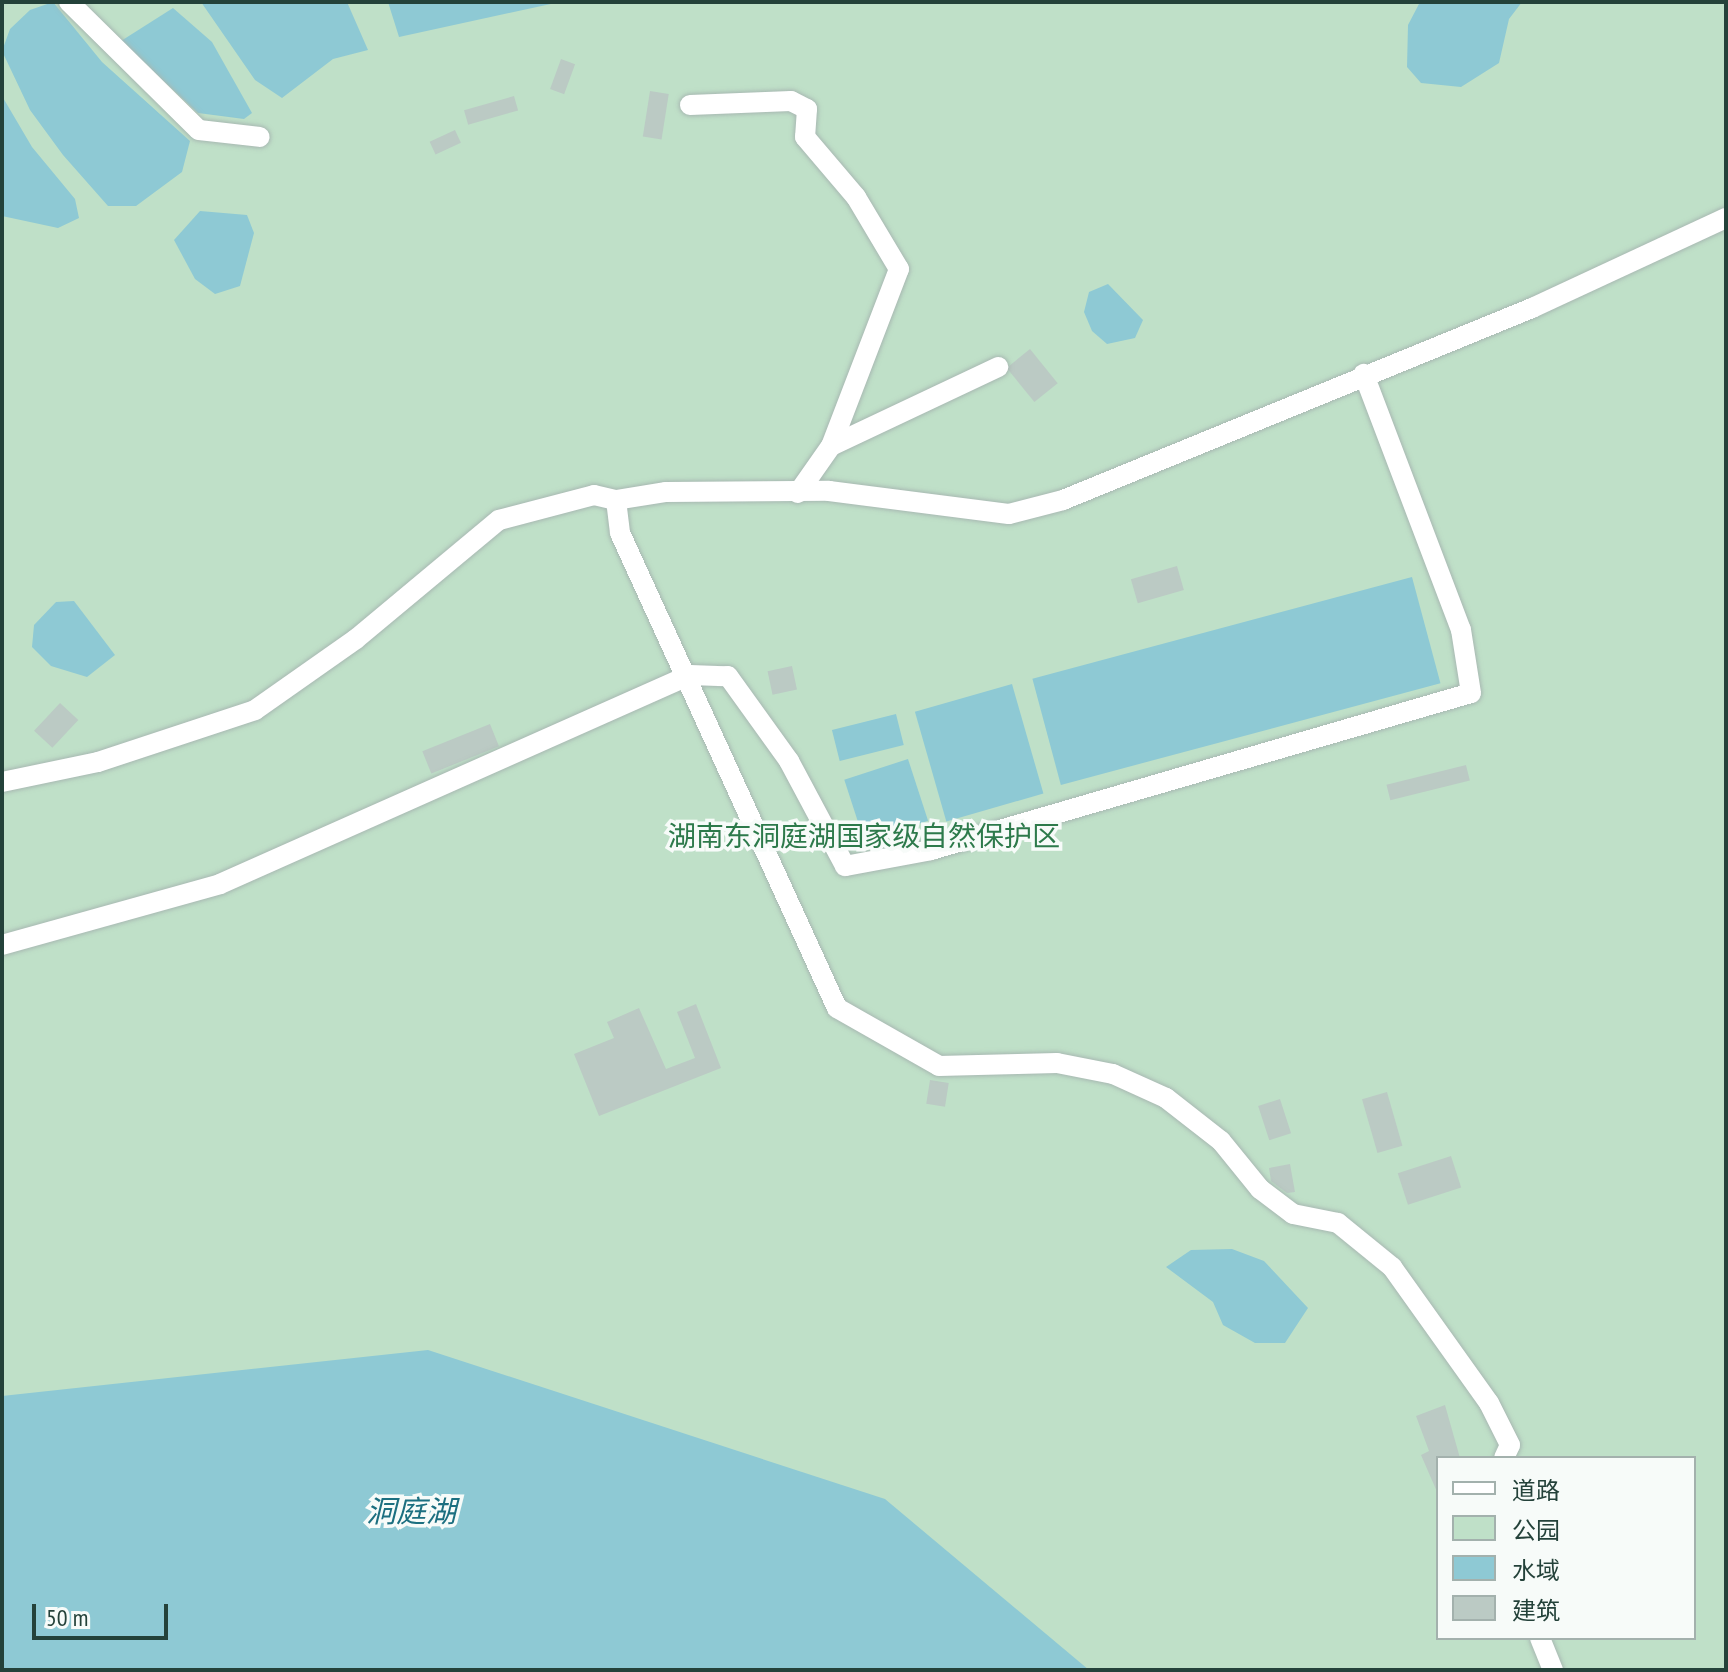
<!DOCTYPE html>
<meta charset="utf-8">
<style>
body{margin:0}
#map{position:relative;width:1728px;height:1672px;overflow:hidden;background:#e6efeb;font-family:"PT Sans Narrow","Noto Sans SC",sans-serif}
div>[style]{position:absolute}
.green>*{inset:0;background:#bfe0c8}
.water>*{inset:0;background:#8ec9d4;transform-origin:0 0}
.building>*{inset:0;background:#bbcac4;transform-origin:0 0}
.roads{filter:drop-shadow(0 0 2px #a8b8b2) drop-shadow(0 0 2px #a8b8b2)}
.minor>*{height:20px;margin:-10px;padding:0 10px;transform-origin:10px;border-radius:10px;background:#fff}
span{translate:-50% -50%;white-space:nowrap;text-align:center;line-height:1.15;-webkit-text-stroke:7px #f7fbf9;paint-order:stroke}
.park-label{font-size:28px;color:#2d7a4b}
.water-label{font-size:30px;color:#1c6f80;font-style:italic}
.frame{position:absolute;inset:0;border:4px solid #24423a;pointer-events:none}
.legend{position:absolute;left:1436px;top:1456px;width:260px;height:184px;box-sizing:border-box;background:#f7fbf9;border:2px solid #a3b1ad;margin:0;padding:10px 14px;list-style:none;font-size:24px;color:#24423a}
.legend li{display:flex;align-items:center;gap:16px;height:40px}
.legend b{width:40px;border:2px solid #a3b1ad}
.scale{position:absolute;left:32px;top:1604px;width:136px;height:36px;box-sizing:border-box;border:4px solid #24423a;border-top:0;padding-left:10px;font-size:24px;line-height:28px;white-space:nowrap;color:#24423a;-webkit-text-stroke:6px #f7fbf9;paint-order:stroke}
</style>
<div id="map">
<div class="green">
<div style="clip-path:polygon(evenodd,2px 2px,1726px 2px,1726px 1670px,2px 1670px,2px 2px,1438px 1458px,1694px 1458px,1694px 1638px,1438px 1638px,1438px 1458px)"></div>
</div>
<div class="water">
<div style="clip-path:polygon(53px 2px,102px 62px,190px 141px,182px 172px,136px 206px,108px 206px,63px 155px,30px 110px,2px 51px,10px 29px,30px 10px)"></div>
<div style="clip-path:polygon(201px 2px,347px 2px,368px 50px,333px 59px,282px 98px,255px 80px)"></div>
<div style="clip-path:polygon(388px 2px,560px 2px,399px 37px)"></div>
<div style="clip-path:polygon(1420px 2px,1522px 2px,1509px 19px,1499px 63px,1461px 87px,1421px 83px,1407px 67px,1408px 25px)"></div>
<div style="clip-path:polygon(173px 8px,212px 42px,252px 113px,244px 119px,198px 113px,121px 41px)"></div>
<div style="clip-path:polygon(2px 96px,32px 147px,75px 199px,79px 218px,58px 228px,2px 216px)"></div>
<div style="clip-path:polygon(200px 211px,247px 215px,254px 233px,240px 286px,215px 294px,195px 279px,174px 240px)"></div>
<div style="clip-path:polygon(1108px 284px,1143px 320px,1135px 338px,1107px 344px,1092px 331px,1084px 312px,1089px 292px)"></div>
<div style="left:1412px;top:577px;width:110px;height:393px;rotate:75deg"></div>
<div style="clip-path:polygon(74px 601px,115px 655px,87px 677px,51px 666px,32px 647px,34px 625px,56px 602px)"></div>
<div style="left:1012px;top:684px;width:114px;height:101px;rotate:74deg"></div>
<div style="left:896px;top:714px;width:32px;height:66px;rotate:76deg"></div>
<div style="left:908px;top:759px;width:65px;height:67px;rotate:72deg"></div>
<div style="clip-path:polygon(1232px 1249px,1264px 1261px,1308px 1308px,1285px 1343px,1255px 1343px,1223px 1325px,1213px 1302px,1166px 1267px,1191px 1250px)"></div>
<div style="clip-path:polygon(428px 1350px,885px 1499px,1089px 1670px,2px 1670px,2px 1396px)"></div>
</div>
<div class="building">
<div style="left:561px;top:59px;width:15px;height:32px;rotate:20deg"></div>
<div style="left:650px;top:91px;width:19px;height:46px;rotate:9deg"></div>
<div style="left:514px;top:96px;width:15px;height:52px;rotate:74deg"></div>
<div style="left:455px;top:130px;width:14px;height:28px;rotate:65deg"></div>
<div style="left:1030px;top:349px;width:44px;height:30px;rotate:51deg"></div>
<div style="left:1177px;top:566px;width:25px;height:48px;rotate:74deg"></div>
<div style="left:792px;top:666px;width:24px;height:25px;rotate:78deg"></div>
<div style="left:60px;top:703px;width:25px;height:38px;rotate:43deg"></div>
<div style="left:490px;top:724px;width:24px;height:73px;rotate:68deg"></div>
<div style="left:1466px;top:765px;width:16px;height:82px;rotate:76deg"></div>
<div style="clip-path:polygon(696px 1004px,721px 1068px,599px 1116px,574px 1054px,614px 1038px,607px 1022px,639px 1008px,666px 1069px,695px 1058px,677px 1012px)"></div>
<div style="left:930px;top:1080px;width:19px;height:24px;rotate:9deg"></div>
<div style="left:1387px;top:1092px;width:56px;height:26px;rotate:74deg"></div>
<div style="left:1280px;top:1099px;width:36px;height:23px;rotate:72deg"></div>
<div style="left:1451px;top:1156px;width:33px;height:56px;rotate:72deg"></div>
<div style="clip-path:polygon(1290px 1164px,1295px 1192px,1287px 1193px,1271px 1181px,1269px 1168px)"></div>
<div style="clip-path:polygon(1445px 1405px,1460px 1458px,1438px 1458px,1438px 1494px,1421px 1455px,1429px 1451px,1416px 1416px)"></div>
</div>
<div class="roads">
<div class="minor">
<div style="left:69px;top:2px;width:182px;rotate:44.6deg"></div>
<div style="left:199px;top:130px;width:61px;rotate:6.5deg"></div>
<div style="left:690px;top:105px;width:101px;rotate:-2.3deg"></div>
<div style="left:791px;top:101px;width:18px;rotate:27deg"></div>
<div style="left:807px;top:109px;width:28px;rotate:94deg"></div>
<div style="left:805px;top:137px;width:79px;rotate:49.6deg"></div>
<div style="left:856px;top:197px;width:84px;rotate:59.2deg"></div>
<div style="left:899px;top:269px;width:190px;rotate:111deg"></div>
<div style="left:798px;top:493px;width:57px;rotate:-54.9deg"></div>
<div style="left:831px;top:446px;width:185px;rotate:-25.3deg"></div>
<div style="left:616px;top:500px;width:51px;rotate:-9.1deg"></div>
<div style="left:666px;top:492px;width:163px;rotate:-0.4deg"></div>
<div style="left:829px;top:491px;width:181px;rotate:7.3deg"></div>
<div style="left:1009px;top:514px;width:56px;rotate:-14.5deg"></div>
<div style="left:1063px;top:500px;width:507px;rotate:-22.26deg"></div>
<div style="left:1532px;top:308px;width:214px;rotate:-24.9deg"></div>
<div style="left:2px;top:782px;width:98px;rotate:-11.8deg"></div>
<div style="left:98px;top:762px;width:165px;rotate:-18.3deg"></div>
<div style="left:255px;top:710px;width:123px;rotate:-35.1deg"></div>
<div style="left:356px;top:639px;width:186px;rotate:-39.8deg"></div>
<div style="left:499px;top:520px;width:98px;rotate:-14.7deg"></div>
<div style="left:594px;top:495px;width:23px;rotate:13deg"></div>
<div style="left:616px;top:500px;width:33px;rotate:83deg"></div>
<div style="left:620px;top:533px;width:522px;rotate:65.45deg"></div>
<div style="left:837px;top:1008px;width:117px;rotate:29.6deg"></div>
<div style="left:939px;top:1066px;width:118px;rotate:-1.5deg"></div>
<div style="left:1057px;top:1063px;width:57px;rotate:11.1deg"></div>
<div style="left:1113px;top:1074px;width:58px;rotate:24.4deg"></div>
<div style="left:1166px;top:1098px;width:70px;rotate:38deg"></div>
<div style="left:1221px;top:1141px;width:62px;rotate:50.9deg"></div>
<div style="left:1260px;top:1189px;width:41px;rotate:37.1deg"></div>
<div style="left:1293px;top:1214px;width:46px;rotate:11.3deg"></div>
<div style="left:1338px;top:1223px;width:70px;rotate:39.2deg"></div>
<div style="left:1392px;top:1267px;width:167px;rotate:54.5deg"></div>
<div style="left:1489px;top:1403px;width:47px;rotate:63.4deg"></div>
<div style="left:1510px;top:1445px;width:14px;rotate:115deg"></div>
<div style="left:2px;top:945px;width:226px;rotate:-15.6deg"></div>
<div style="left:220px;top:884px;width:514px;rotate:-23.97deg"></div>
<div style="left:690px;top:675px;width:38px;rotate:2deg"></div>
<div style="left:728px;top:676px;width:105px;rotate:54.3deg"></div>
<div style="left:789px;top:761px;width:119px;rotate:61.9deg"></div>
<div style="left:845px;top:866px;width:87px;rotate:-10.5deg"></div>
<div style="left:931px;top:850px;width:562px;rotate:-16.21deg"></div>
<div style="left:1471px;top:693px;width:64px;rotate:-99deg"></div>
<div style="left:1461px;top:630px;width:274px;rotate:-110.8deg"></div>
<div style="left:1540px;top:1638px;width:35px;rotate:68deg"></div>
</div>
</div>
<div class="park-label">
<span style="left:864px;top:836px">湖南东洞庭湖国家级自然保护区</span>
</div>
<div class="water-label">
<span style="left:411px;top:1511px">洞庭湖</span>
</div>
<div class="frame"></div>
<ul class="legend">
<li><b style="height:10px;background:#fff"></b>道路</li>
<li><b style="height:22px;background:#bfe0c8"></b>公园</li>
<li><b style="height:22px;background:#8ec9d4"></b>水域</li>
<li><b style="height:22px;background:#bbcac4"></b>建筑</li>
</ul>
<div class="scale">50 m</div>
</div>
